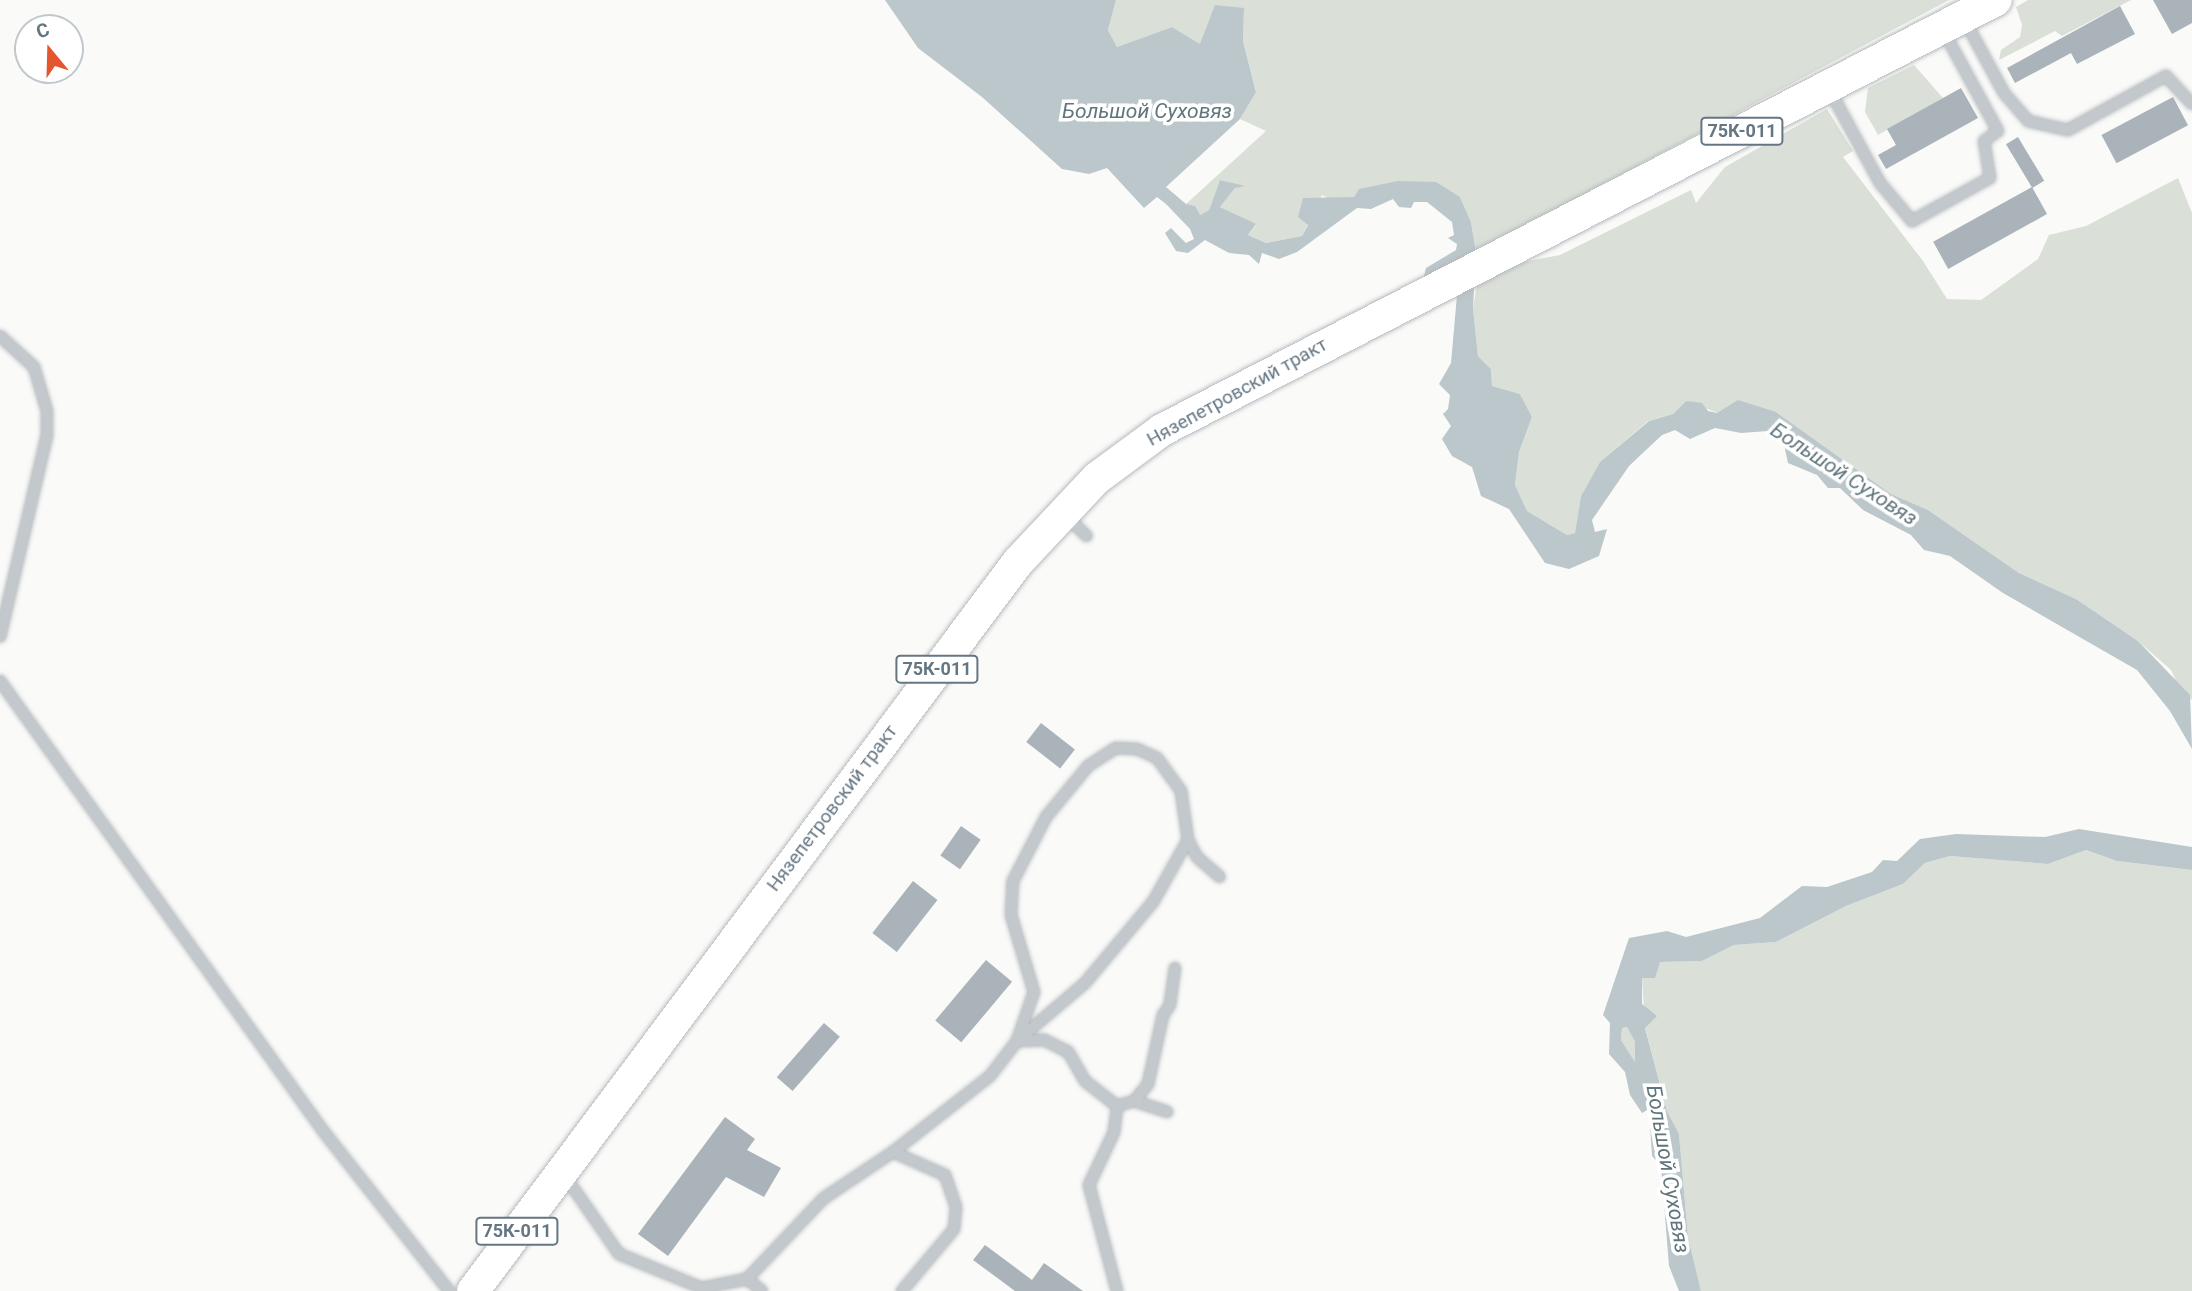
<!DOCTYPE html>
<meta charset="utf-8">
<style>
body{margin:0}
#map{position:relative;width:2192px;height:1291px;overflow:hidden;background:#fafaf8;font-family:Roboto,sans-serif}
div>[style]{position:absolute}
.green>*{inset:0;background:#dadfd7}
.water>*{inset:0;background:#bbc7cb}
.building>*{inset:0;background:#aab3b9;transform-origin:0 0}
.roads{filter:drop-shadow(0 0 2px #b5babe) drop-shadow(0 0 2px #b5babe)}
.lane>*{height:10px;margin:-5px;padding:0 5px;transform-origin:5px;border-radius:5px;background:#c3c8cc}
.primary>*{height:32px;margin:-16px;padding:0 16px;transform-origin:16px;border-radius:16px;background:#fff}
span{translate:-50% -50%;white-space:nowrap;text-align:center;line-height:1.15;-webkit-text-stroke:7px #fff;paint-order:stroke}
.shield-label span{padding:2px 5px;background:#fff;border:2px solid;border-radius:5px;-webkit-text-stroke-width:0}
.shield-label{font-size:18px;color:#657683;font-weight:700}
.street-label{font-size:19px;color:#657683}
.water-label{font-size:21px;color:#60757c;font-style:italic}
.north{position:absolute;left:14px;top:14px;width:70px;height:70px;box-sizing:border-box;background:#fff;border:2px solid #c1c8cd;border-radius:50%;rotate:341deg;font-size:19px;font-weight:700;line-height:28px;text-align:center;color:#657683}
.north::after{content:'';display:block;margin:auto;width:24px;height:32px;background:#e4572e;clip-path:polygon(50% 0,100% 100%,50% 72%,0 100%)}
</style>
<div id="map">
<div class="green">
<div style="clip-path:polygon(1116px 0,1949px 0,1476px 252px,1471px 222px,1460px 197px,1332px 201px,1322px 195px,1302px 236px,1266px 243px,1248px 235px,1256px 225px,1220px 207px,1235px 188px,1242px 186px,1220px 180px,1209px 210px,1200px 215px,1186px 204px,1266px 131px,1240px 119px,1256px 91px,1243px 41px,1244px 8px,1200px 44px,1172px 27px,1117px 47px,1108px 30px)"></div>
<div style="clip-path:polygon(2028px 0,2131px 0,2062px 36px,2055px 31px,1999px 60px,2001px 50px,2020px 37px,2022px 25px,2016px 7px)"></div>
<div style="clip-path:polygon(1914px 65px,1943px 98px,1878px 135px,1865px 112px,1868px 88px)"></div>
<div style="clip-path:polygon(1827px 109px,1853px 151px,1843px 157px,1923px 261px,1947px 299px,1981px 300px,2038px 259px,2049px 235px,2086px 226px,2178px 178px,2192px 213px,2192px 700px,2179px 688px,2171px 670px,2138px 641px,2076px 599px,2019px 573px,1928px 510px,1891px 494px,1776px 412px,1718px 413px,1686px 401px,1673px 414px,1648px 421px,1600px 462px,1581px 496px,1575px 533px,1567px 535px,1527px 511px,1515px 485px,1519px 452px,1532px 417px,1520px 394px,1492px 386px,1491px 369px,1478px 356px,1473px 309px,1477px 283px,1522px 262px,1560px 255px,1691px 190px,1696px 203px,1725px 167px)"></div>
<div style="clip-path:polygon(2086px 850px,2117px 861px,2192px 870px,2192px 1291px,1701px 1291px,1688px 1237px,1679px 1134px,1667px 1111px,1645px 1027px,1642px 978px,1660px 962px,1702px 961px,1734px 945px,1776px 942px,1846px 906px,1903px 884px,1925px 863px,1950px 856px,2048px 864px)"></div>
<div style="clip-path:polygon(1627px 1027px,1635px 1042px,1635px 1062px,1621px 1040px,1622px 1028px)"></div>
</div>
<div class="water">
<div style="clip-path:polygon(885px 0,1116px 0,1108px 30px,1117px 47px,1172px 27px,1200px 44px,1215px 5px,1244px 8px,1243px 41px,1256px 92px,1240px 119px,1166px 187px,1186px 204px,1195px 206px,1200px 215px,1209px 210px,1220px 180px,1245px 186px,1235px 188px,1220px 207px,1256px 224px,1248px 235px,1266px 243px,1302px 236px,1308px 225px,1298px 217px,1303px 198px,1354px 197px,1359px 189px,1398px 181px,1436px 182px,1460px 197px,1471px 222px,1476px 252px,1473px 309px,1478px 356px,1491px 369px,1492px 386px,1520px 394px,1532px 417px,1519px 452px,1515px 485px,1527px 511px,1567px 535px,1575px 533px,1581px 496px,1600px 462px,1649px 421px,1673px 414px,1686px 401px,1702px 403px,1708px 411px,1717px 413px,1738px 400px,1776px 412px,1891px 494px,1928px 510px,2019px 573px,2076px 599px,2138px 641px,2190px 695px,2192px 749px,2170px 711px,2137px 670px,2003px 593px,1950px 556px,1924px 550px,1911px 535px,1863px 510px,1840px 488px,1828px 488px,1817px 475px,1788px 463px,1784px 445px,1768px 431px,1741px 433px,1715px 428px,1690px 439px,1675px 430px,1662px 435px,1629px 466px,1592px 520px,1595px 532px,1607px 529px,1599px 556px,1569px 569px,1545px 563px,1509px 509px,1481px 496px,1472px 467px,1452px 456px,1442px 439px,1451px 426px,1443px 414px,1448px 409px,1450px 395px,1439px 384px,1451px 363px,1457px 295px,1423px 280px,1426px 268px,1456px 250px,1457px 244px,1448px 238px,1454px 235px,1452px 222px,1427px 202px,1414px 202px,1411px 208px,1399px 207px,1393px 199px,1371px 209px,1357px 208px,1297px 252px,1279px 259px,1262px 253px,1259px 264px,1249px 255px,1229px 253px,1205px 240px,1188px 253px,1176px 251px,1165px 233px,1171px 228px,1186px 243px,1194px 239px,1190px 229px,1166px 204px,1157px 197px,1144px 208px,1107px 168px,1089px 174px,1062px 169px,982px 97px,918px 48px)"></div>
<div style="clip-path:polygon(evenodd,2079px 829px,2192px 847px,2192px 870px,2117px 861px,2086px 850px,2048px 864px,1950px 856px,1925px 863px,1903px 884px,1846px 906px,1776px 942px,1734px 945px,1702px 961px,1660px 962px,1655px 978px,1642px 978px,1642px 1004px,1657px 1016px,1645px 1028px,1667px 1111px,1679px 1134px,1688px 1237px,1701px 1291px,1679px 1291px,1669px 1266px,1661px 1166px,1652px 1156px,1649px 1109px,1642px 1113px,1630px 1095px,1625px 1072px,1609px 1054px,1610px 1023px,1603px 1015px,1629px 938px,1667px 931px,1686px 937px,1760px 918px,1802px 886px,1827px 887px,1872px 872px,1883px 860px,1897px 861px,1920px 839px,1956px 834px,2045px 837px,2079px 829px,1627px 1027px,1635px 1042px,1635px 1062px,1621px 1040px,1622px 1028px,1627px 1027px)"></div>
</div>
<div class="building">
<div style="clip-path:polygon(2153px 0,2192px 0,2192px 23px,2172px 34px)"></div>
<div style="clip-path:polygon(2120px 6px,2135px 34px,2077px 64px,2071px 53px,2015px 83px,2007px 68px)"></div>
<div style="clip-path:polygon(1961px 88px,1978px 118px,1886px 169px,1878px 155px,1896px 145px,1887px 129px)"></div>
<div style="left:2173px;top:97px;width:32px;height:81px;rotate:62deg"></div>
<div style="left:2018px;top:137px;width:51px;height:14px;rotate:59deg"></div>
<div style="left:2032px;top:187px;width:31px;height:113px;rotate:61deg"></div>
<div style="left:1041px;top:723px;width:43px;height:24px;rotate:38deg"></div>
<div style="left:961px;top:826px;width:24px;height:36px;rotate:35deg"></div>
<div style="left:913px;top:881px;width:31px;height:66px;rotate:38deg"></div>
<div style="left:986px;top:960px;width:34px;height:79px;rotate:40deg"></div>
<div style="left:824px;top:1023px;width:21px;height:72px;rotate:41deg"></div>
<div style="clip-path:polygon(725px 1117px,755px 1139px,747px 1150px,781px 1168px,764px 1197px,726px 1177px,668px 1256px,638px 1234px)"></div>
<div style="clip-path:polygon(985px 1245px,1032px 1280px,1044px 1263px,1083px 1291px,1015px 1291px,973px 1260px)"></div>
</div>
<div class="roads">
<div class="lane">
<div style="left:1964px;top:19px;width:84px;rotate:61.6deg"></div>
<div style="left:2004px;top:93px;width:37px;rotate:49deg"></div>
<div style="left:2028px;top:121px;width:41px;rotate:12.7deg"></div>
<div style="left:2068px;top:130px;width:112px;rotate:-28.9deg"></div>
<div style="left:2166px;top:76px;width:38px;rotate:47deg"></div>
<div style="left:1829px;top:89px;width:107px;rotate:61.5deg"></div>
<div style="left:1880px;top:183px;width:50px;rotate:49.9deg"></div>
<div style="left:1912px;top:221px;width:89px;rotate:-28.9deg"></div>
<div style="left:1990px;top:178px;width:37px;rotate:-99deg"></div>
<div style="left:1984px;top:141px;width:17px;rotate:-36deg"></div>
<div style="left:1998px;top:131px;width:113px;rotate:-118.6deg"></div>
<div style="left:0;top:336px;width:46px;rotate:42.4deg"></div>
<div style="left:34px;top:367px;width:46px;rotate:73.5deg"></div>
<div style="left:47px;top:411px;width:24px;rotate:90deg"></div>
<div style="left:47px;top:435px;width:207px;rotate:103.1deg"></div>
<div style="left:1065px;top:515px;width:30px;rotate:44deg"></div>
<div style="left:0;top:681px;width:555px;rotate:54.31deg"></div>
<div style="left:324px;top:1132px;width:202px;rotate:51.8deg"></div>
<div style="left:1175px;top:968px;width:37px;rotate:98deg"></div>
<div style="left:1170px;top:1005px;width:12px;rotate:125deg"></div>
<div style="left:1163px;top:1015px;width:71px;rotate:102.3deg"></div>
<div style="left:1148px;top:1084px;width:22px;rotate:129deg"></div>
<div style="left:1134px;top:1101px;width:18px;rotate:164deg"></div>
<div style="left:1117px;top:1106px;width:41px;rotate:-142deg"></div>
<div style="left:1085px;top:1081px;width:34px;rotate:-120deg"></div>
<div style="left:1068px;top:1052px;width:27px;rotate:-153deg"></div>
<div style="left:1044px;top:1040px;width:27px;rotate:178deg"></div>
<div style="left:1017px;top:1041px;width:52px;rotate:-70.9deg"></div>
<div style="left:1034px;top:992px;width:80px;rotate:-106.6deg"></div>
<div style="left:1011px;top:915px;width:34px;rotate:-87deg"></div>
<div style="left:1013px;top:881px;width:72px;rotate:-62.7deg"></div>
<div style="left:1046px;top:817px;width:66px;rotate:-50.5deg"></div>
<div style="left:1088px;top:766px;width:33px;rotate:-33deg"></div>
<div style="left:1116px;top:748px;width:21px;rotate:3deg"></div>
<div style="left:1137px;top:749px;width:22px;rotate:24deg"></div>
<div style="left:1157px;top:758px;width:41px;rotate:54deg"></div>
<div style="left:1181px;top:791px;width:49px;rotate:81.9deg"></div>
<div style="left:1188px;top:840px;width:19px;rotate:62deg"></div>
<div style="left:1197px;top:857px;width:30px;rotate:41deg"></div>
<div style="left:1134px;top:1101px;width:35px;rotate:18deg"></div>
<div style="left:893px;top:1152px;width:57px;rotate:23.9deg"></div>
<div style="left:945px;top:1175px;width:34px;rotate:71deg"></div>
<div style="left:956px;top:1207px;width:22px;rotate:95deg"></div>
<div style="left:954px;top:1229px;width:81px;rotate:130deg"></div>
<div style="left:565px;top:1176px;width:95px;rotate:55.3deg"></div>
<div style="left:619px;top:1254px;width:90px;rotate:22.3deg"></div>
<div style="left:702px;top:1288px;width:46px;rotate:-11.3deg"></div>
<div style="left:747px;top:1279px;width:112px;rotate:-46.5deg"></div>
<div style="left:824px;top:1198px;width:83px;rotate:-33.7deg"></div>
<div style="left:893px;top:1152px;width:123px;rotate:-38.1deg"></div>
<div style="left:990px;top:1076px;width:44px;rotate:-52.4deg"></div>
<div style="left:1017px;top:1041px;width:89px;rotate:-40.5deg"></div>
<div style="left:1085px;top:983px;width:106px;rotate:-50deg"></div>
<div style="left:1153px;top:902px;width:71px;rotate:-60.6deg"></div>
<div style="left:747px;top:1279px;width:19px;rotate:39deg"></div>
<div style="left:1117px;top:1291px;width:110px;rotate:-104.8deg"></div>
<div style="left:1089px;top:1185px;width:59px;rotate:-64.7deg"></div>
<div style="left:1114px;top:1132px;width:26px;rotate:-83deg"></div>
</div>
<div class="primary">
<div style="left:473px;top:1291px;width:910px;rotate:-53.22deg"></div>
<div style="left:1018px;top:562px;width:115px;rotate:-46.8deg"></div>
<div style="left:1097px;top:478px;width:81px;rotate:-36.4deg"></div>
<div style="left:1162px;top:430px;width:938px;rotate:-27.28deg"></div>
</div>
</div>
<div class="shield-label">
<span style="left:1742px;top:131px">75К-011</span>
<span style="left:937px;top:669px">75К-011</span>
<span style="left:517px;top:1231px">75К-011</span>
</div>
<div class="street-label">
<span style="left:1237px;top:392px;rotate:-29deg">Нязепетровский тракт</span>
<span style="left:832px;top:808px;rotate:-53deg">Нязепетровский тракт</span>
</div>
<div class="water-label">
<span style="left:1147px;top:111px">Большой Суховяз</span>
<span style="left:1844px;top:474px;rotate:33deg">Большой Суховяз</span>
<span style="left:1668px;top:1169px;rotate:80deg">Большой Суховяз</span>
</div>
<div class="north">С</div>
</div>
